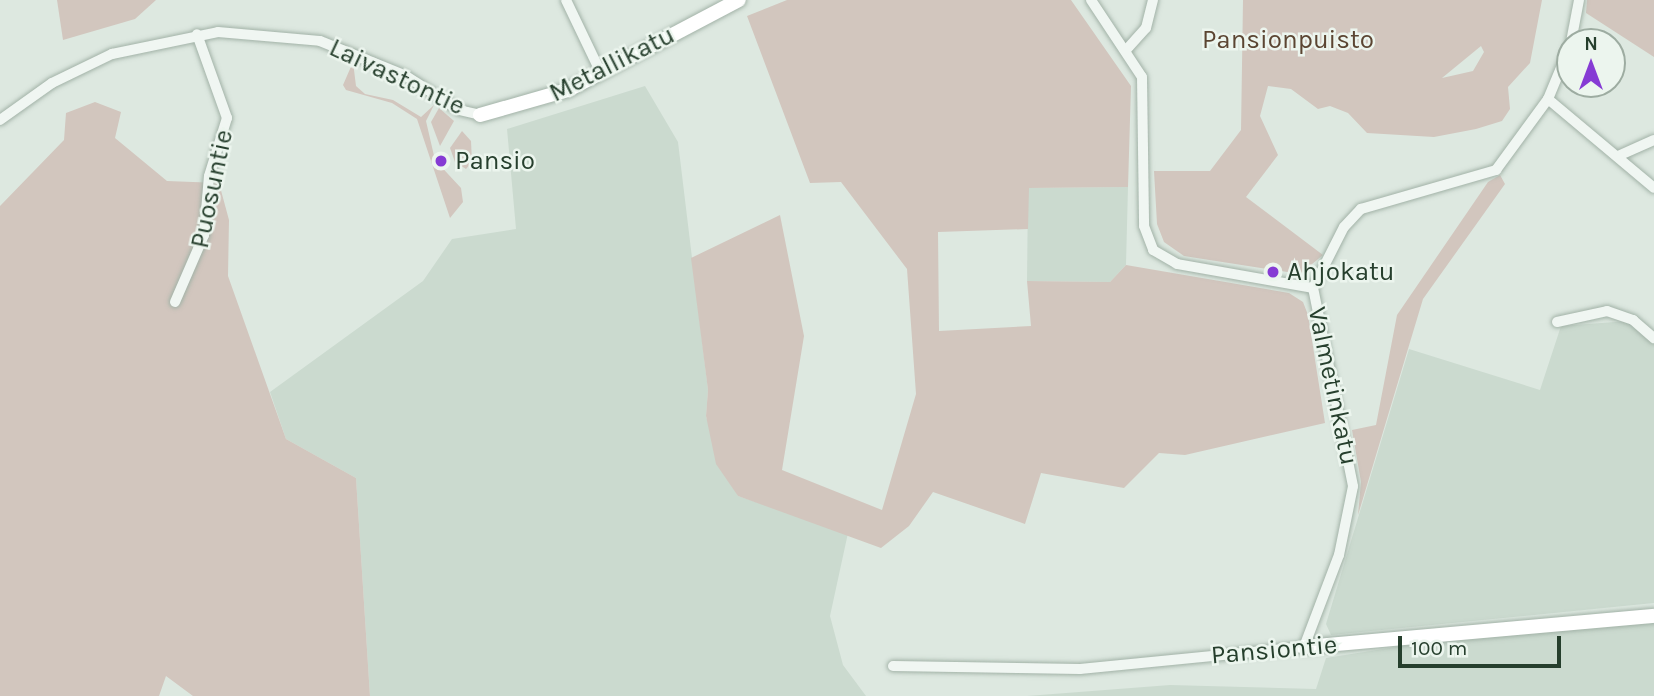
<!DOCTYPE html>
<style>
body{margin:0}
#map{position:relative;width:1654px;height:696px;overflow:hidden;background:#dde8e0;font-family:Karla,sans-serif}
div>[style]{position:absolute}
.built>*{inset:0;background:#cbdacf}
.green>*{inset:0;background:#d2c6be}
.roads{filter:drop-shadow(0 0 2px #a2b2a7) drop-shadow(0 0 2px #a2b2a7)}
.street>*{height:10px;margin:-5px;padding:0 5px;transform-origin:5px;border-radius:5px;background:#f0f6f2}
.secondary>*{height:14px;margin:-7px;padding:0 7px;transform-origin:7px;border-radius:7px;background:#fff}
.dots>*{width:19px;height:19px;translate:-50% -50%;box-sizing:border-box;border:4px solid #ecf5ee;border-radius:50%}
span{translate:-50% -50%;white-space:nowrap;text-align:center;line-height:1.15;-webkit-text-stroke:5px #ecf5ee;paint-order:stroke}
.park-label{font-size:26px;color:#5b4532}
.street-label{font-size:26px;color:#263f2d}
.poi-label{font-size:26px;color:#263f2d}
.left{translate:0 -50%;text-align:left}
.north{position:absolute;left:1556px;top:28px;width:70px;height:70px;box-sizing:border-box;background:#ecf5ee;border:2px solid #9daca1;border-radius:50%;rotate:0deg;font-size:19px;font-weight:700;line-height:28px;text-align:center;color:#263f2d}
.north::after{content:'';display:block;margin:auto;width:24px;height:32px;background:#863bd4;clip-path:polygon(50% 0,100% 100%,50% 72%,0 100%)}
.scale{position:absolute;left:1398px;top:636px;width:163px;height:32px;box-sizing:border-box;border:4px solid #263f2d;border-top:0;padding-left:9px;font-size:21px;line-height:24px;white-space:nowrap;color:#263f2d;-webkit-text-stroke:5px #ecf5ee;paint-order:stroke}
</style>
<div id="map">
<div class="built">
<div style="clip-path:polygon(645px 86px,678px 142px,708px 390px,706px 417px,738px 496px,848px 533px,830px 616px,843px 665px,866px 696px,370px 696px,356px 478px,286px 439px,270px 392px,423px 281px,452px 239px,516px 229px,507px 129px)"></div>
<div style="clip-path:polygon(1128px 187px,1126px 265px,1110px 282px,1027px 281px,1028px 188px)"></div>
<div style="clip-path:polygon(1628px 321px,1654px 343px,1654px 603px,1331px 635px,1326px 624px,1409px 349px,1540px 390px,1561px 326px)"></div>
<div style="clip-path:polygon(1654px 623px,1654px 696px,1027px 696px,1170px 685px,1316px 689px,1326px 658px,1421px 643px)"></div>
</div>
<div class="green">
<div style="clip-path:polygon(57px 0,156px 0,135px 19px,63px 40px)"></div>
<div style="clip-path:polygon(787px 0,1071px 0,1131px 86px,1128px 187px,1029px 188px,1028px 229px,938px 232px,939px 331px,1031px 326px,1027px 281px,1110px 282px,1126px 265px,1289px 293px,1303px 302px,1308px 315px,1325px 423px,1185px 455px,1159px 453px,1124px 488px,1041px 473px,1025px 524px,933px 492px,909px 526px,881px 548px,738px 496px,716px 464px,706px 416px,708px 390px,691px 258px,780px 215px,804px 336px,782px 470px,882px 510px,916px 394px,907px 269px,841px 182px,810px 183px,747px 16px)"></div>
<div style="clip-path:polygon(evenodd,1243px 0,1542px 0,1530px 63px,1508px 87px,1510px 109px,1502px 121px,1476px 129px,1434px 137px,1367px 133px,1348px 113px,1330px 106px,1318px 109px,1291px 89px,1268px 86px,1260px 116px,1278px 155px,1246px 197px,1323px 255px,1300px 274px,1184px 256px,1164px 242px,1157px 224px,1154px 171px,1210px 171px,1241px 130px,1243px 0,1481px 46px,1484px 52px,1473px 71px,1442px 78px,1481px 46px)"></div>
<div style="clip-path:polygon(1587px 0,1654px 0,1654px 57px,1586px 13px)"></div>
<div style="clip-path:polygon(353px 62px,356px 86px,365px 94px,393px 100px,421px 117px,434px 105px,426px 121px,435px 160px,461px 188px,463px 202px,450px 218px,417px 119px,392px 103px,346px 90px,343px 85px)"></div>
<div style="clip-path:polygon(95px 102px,121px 112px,115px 138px,167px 181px,219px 183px,229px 220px,228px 276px,286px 439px,356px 478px,370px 696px,193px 696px,166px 676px,159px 696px,0 696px,0 206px,64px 140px,66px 113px)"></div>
<div style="clip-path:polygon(439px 108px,454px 121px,440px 146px,431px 122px)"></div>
<div style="clip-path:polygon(462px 131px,471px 141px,472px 162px,466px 169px,455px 162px,450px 148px)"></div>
<div style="clip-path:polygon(1500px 175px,1505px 184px,1423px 299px,1358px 515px,1361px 482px,1352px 430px,1376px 425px,1397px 315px,1488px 182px)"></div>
</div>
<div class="roads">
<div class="street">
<div style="left:566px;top:0;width:81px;rotate:64.4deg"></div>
<div style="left:1091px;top:0;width:92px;rotate:56.5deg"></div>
<div style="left:1142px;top:77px;width:149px;rotate:89.2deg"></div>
<div style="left:1144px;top:226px;width:26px;rotate:69deg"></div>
<div style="left:1153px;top:250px;width:28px;rotate:30deg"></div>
<div style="left:1177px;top:264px;width:138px;rotate:10deg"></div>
<div style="left:1571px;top:42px;width:43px;rotate:-79.2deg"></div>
<div style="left:1127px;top:49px;width:28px;rotate:-48deg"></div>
<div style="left:1146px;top:28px;width:29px;rotate:-76deg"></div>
<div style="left:1548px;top:99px;width:138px;rotate:40deg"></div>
<div style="left:0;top:120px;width:64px;rotate:-35.4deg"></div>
<div style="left:52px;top:83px;width:67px;rotate:-25.8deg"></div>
<div style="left:112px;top:54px;width:108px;rotate:-11.7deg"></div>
<div style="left:218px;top:32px;width:102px;rotate:5deg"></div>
<div style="left:320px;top:41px;width:93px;rotate:22.1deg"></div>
<div style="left:406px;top:76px;width:63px;rotate:32.7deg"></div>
<div style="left:459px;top:110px;width:22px;rotate:13deg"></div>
<div style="left:1618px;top:156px;width:39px;rotate:-24deg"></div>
<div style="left:175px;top:302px;width:73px;rotate:-66.6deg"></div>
<div style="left:204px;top:235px;width:59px;rotate:-85.2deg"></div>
<div style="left:209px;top:176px;width:61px;rotate:-72.8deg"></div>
<div style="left:227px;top:118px;width:89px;rotate:-109.7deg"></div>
<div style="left:1557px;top:322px;width:51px;rotate:-12.4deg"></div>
<div style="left:1607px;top:311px;width:28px;rotate:19deg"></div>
<div style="left:1633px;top:320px;width:28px;rotate:41deg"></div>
<div style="left:893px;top:666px;width:187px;rotate:0.9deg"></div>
<div style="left:1080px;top:669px;width:225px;rotate:-5.6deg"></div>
<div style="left:1304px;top:647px;width:98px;rotate:-69.2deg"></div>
<div style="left:1339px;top:555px;width:70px;rotate:-78.5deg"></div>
<div style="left:1353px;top:486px;width:202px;rotate:-101.4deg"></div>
<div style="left:1313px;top:288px;width:68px;rotate:-63.1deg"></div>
<div style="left:1344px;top:227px;width:25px;rotate:-47deg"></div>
<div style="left:1361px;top:209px;width:141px;rotate:-16.1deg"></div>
<div style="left:1496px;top:170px;width:88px;rotate:-53.8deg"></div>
<div style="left:1548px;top:99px;width:57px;rotate:-67.5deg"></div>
</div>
<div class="secondary">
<div style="left:480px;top:115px;width:91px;rotate:-15.9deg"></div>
<div style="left:568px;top:90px;width:193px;rotate:-27.8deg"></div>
<div style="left:1304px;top:647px;width:351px;rotate:-5.1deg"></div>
</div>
</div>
<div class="dots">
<div style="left:441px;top:161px;background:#863bd4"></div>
<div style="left:1273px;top:272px;background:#863bd4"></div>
</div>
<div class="park-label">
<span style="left:1288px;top:40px">Pansionpuisto</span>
</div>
<div class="street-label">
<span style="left:612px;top:64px;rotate:-27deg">Metallikatu</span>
<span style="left:397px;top:77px;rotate:25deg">Laivastontie</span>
<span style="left:212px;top:189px;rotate:-78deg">Puosuntie</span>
<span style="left:1333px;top:386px;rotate:78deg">Valmetinkatu</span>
<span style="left:1274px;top:650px;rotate:-5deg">Pansiontie</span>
</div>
<div class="poi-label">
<span class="left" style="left:455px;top:161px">Pansio</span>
<span class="left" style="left:1287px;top:272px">Ahjokatu</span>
</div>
<div class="north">N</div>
<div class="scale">100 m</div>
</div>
